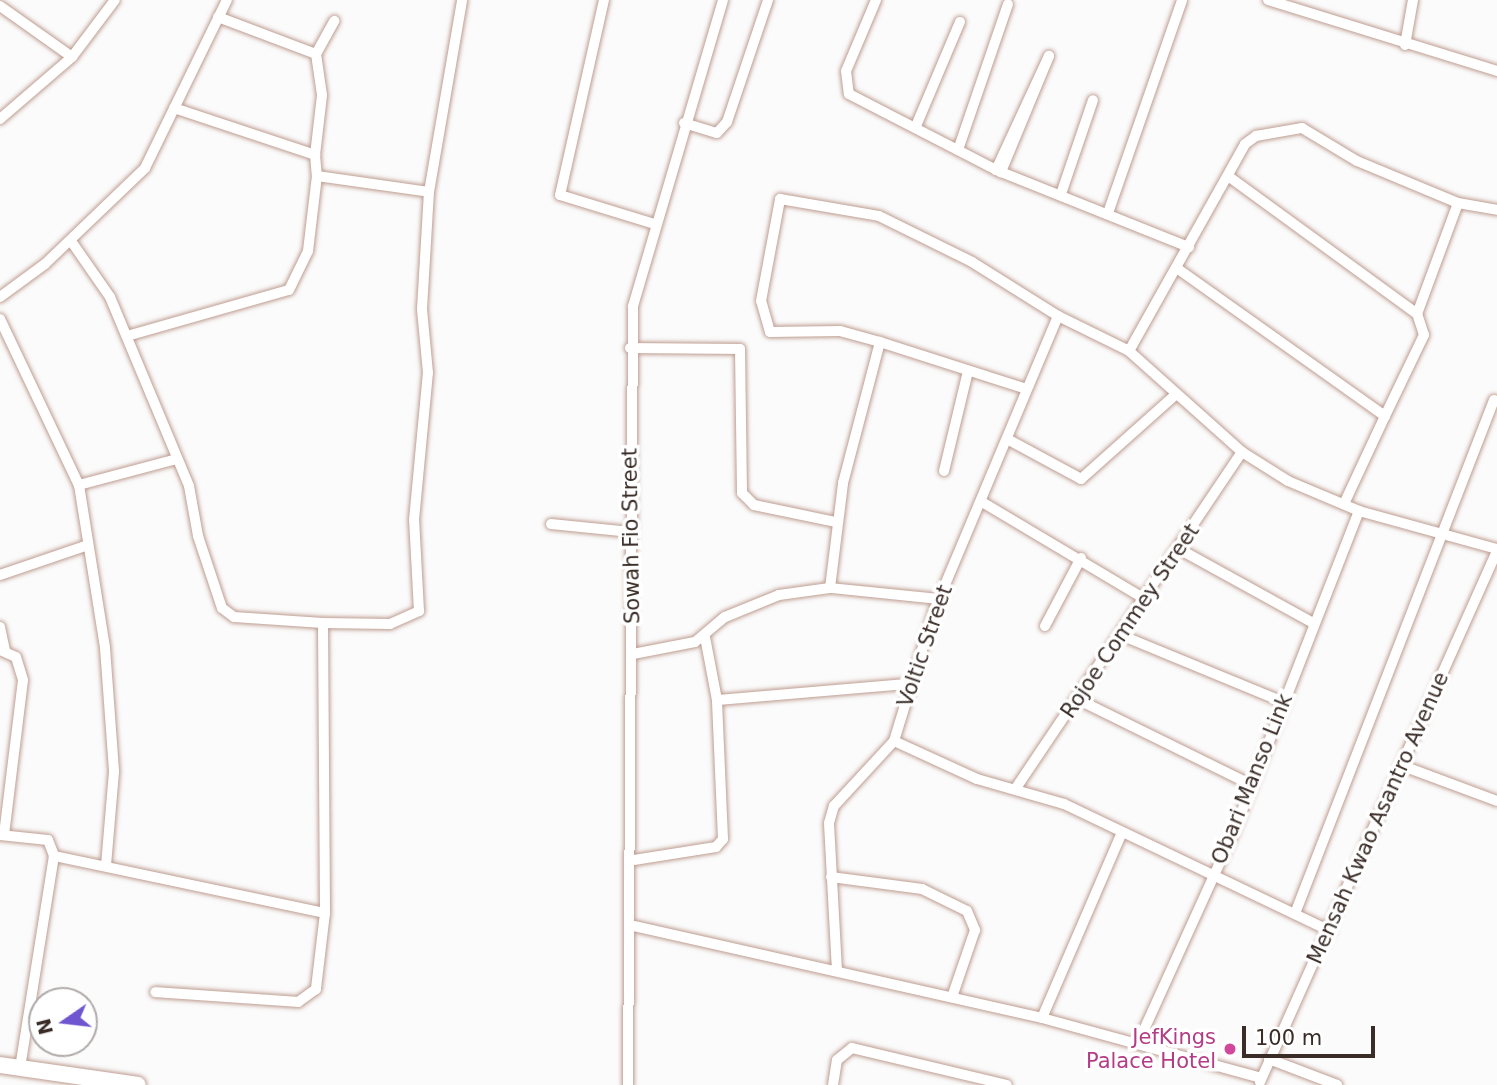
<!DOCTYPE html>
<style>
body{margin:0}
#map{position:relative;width:1497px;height:1085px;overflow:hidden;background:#fbfbfb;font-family:"DejaVu Sans",sans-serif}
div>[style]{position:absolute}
.roads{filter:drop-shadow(0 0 2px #be9d91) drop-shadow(0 0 2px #be9d91)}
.street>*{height:10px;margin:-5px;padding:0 5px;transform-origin:5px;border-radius:5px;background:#fff}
.primary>*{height:16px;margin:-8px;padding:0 8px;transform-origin:8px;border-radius:8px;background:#fff}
.dots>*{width:19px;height:19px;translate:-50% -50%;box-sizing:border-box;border:4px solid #fff;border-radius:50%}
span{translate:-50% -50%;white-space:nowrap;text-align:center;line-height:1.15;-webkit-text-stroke:7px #fff;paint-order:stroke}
.street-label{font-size:21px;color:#3a2d28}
.hotel-label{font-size:21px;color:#b23c85}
.right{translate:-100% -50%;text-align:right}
.north{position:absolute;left:28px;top:987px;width:70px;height:70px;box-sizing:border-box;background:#fff;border:2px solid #b0aba9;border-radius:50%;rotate:256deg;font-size:19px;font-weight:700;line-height:28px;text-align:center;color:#3a2d28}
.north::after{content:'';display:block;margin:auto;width:24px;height:32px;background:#6f55cf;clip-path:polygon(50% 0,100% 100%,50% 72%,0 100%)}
.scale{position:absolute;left:1242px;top:1026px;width:133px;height:32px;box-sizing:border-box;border:4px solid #3a2d28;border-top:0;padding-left:9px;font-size:21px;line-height:24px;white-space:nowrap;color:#3a2d28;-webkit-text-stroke:5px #fff;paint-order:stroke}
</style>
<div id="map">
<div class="roads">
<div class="street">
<div style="left:604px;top:0;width:200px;rotate:102.7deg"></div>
<div style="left:560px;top:195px;width:98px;rotate:17.1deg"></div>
<div style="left:876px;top:0;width:77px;rotate:112.9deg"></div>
<div style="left:846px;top:71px;width:23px;rotate:83deg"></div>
<div style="left:849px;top:94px;width:165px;rotate:27.3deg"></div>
<div style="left:996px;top:170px;width:208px;rotate:21.8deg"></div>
<div style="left:1268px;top:0;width:240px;rotate:17.2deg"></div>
<div style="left:0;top:6px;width:88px;rotate:35.3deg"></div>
<div style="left:218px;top:17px;width:105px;rotate:20.7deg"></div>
<div style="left:1405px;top:45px;width:46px;rotate:-79.9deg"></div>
<div style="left:174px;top:108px;width:149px;rotate:18.4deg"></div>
<div style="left:315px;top:155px;width:21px;rotate:85deg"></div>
<div style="left:317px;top:176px;width:113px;rotate:8.1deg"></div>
<div style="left:0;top:119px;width:95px;rotate:-40.7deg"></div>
<div style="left:72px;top:57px;width:71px;rotate:-53deg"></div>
<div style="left:684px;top:123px;width:34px;rotate:17deg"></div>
<div style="left:717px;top:133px;width:15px;rotate:-48deg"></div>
<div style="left:727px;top:122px;width:129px;rotate:-71.4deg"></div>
<div style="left:916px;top:126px;width:113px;rotate:-67.1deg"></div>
<div style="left:958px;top:150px;width:154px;rotate:-71.1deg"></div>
<div style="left:315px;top:155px;width:60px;rotate:-83.3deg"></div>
<div style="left:322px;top:95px;width:41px;rotate:-98.3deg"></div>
<div style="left:316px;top:54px;width:38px;rotate:-61deg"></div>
<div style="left:996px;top:170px;width:126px;rotate:-65.1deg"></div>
<div style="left:1049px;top:56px;width:126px;rotate:112.5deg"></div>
<div style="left:1228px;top:176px;width:234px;rotate:36.1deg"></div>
<div style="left:1061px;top:194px;width:99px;rotate:-71.2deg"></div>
<div style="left:1108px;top:213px;width:225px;rotate:-70.8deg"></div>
<div style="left:71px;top:241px;width:68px;rotate:55.1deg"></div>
<div style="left:110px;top:297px;width:205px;rotate:67.3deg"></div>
<div style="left:189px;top:486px;width:51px;rotate:79.8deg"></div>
<div style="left:198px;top:536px;width:76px;rotate:71.6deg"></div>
<div style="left:222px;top:608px;width:15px;rotate:37deg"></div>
<div style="left:234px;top:617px;width:89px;rotate:3.9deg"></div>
<div style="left:323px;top:623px;width:290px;rotate:89.6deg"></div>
<div style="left:325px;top:913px;width:77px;rotate:96.8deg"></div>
<div style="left:316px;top:989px;width:22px;rotate:144deg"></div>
<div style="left:298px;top:1002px;width:143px;rotate:-176deg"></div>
<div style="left:1178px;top:269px;width:254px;rotate:35.4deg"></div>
<div style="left:1385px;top:416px;width:97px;rotate:115deg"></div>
<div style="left:0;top:297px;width:56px;rotate:-36.3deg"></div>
<div style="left:45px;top:264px;width:139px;rotate:-43.8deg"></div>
<div style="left:145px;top:168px;width:187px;rotate:-64deg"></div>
<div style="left:0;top:319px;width:184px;rotate:64.6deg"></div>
<div style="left:79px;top:485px;width:165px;rotate:80.9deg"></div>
<div style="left:105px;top:648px;width:124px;rotate:85.8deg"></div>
<div style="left:114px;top:772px;width:93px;rotate:94.9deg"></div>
<div style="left:127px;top:336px;width:168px;rotate:-15.9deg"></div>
<div style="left:289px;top:290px;width:43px;rotate:-64deg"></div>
<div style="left:308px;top:251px;width:76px;rotate:-83.2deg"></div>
<div style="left:880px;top:342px;width:41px;rotate:-164.6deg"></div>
<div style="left:840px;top:331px;width:70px;rotate:179.2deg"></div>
<div style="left:770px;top:332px;width:32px;rotate:-106deg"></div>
<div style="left:761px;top:301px;width:104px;rotate:-79.4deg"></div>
<div style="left:780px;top:199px;width:100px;rotate:9.7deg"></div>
<div style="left:879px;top:216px;width:104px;rotate:26.3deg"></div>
<div style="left:972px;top:262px;width:102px;rotate:32.1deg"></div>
<div style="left:1058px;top:316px;width:79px;rotate:26.2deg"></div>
<div style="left:1129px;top:351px;width:152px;rotate:41.8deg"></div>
<div style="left:1242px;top:452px;width:54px;rotate:32.2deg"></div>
<div style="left:1288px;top:481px;width:77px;rotate:22.9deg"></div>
<div style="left:1359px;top:511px;width:143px;rotate:15.4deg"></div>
<div style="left:630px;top:348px;width:110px;rotate:0.5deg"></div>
<div style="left:740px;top:349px;width:144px;rotate:89.2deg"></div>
<div style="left:742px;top:493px;width:17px;rotate:45deg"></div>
<div style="left:754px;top:505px;width:84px;rotate:11.7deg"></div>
<div style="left:1129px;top:351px;width:237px;rotate:-60.7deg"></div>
<div style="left:1245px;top:144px;width:14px;rotate:-36deg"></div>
<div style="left:1256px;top:136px;width:47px;rotate:-9.9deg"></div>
<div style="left:1302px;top:128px;width:64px;rotate:31deg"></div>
<div style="left:1357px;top:161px;width:109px;rotate:22.6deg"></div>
<div style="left:1385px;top:416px;width:90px;rotate:-64.3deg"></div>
<div style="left:1424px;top:335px;width:22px;rotate:-108deg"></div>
<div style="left:1417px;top:314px;width:118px;rotate:-69.7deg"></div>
<div style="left:1458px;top:203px;width:40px;rotate:10deg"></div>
<div style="left:1009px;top:440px;width:82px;rotate:28.4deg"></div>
<div style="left:1081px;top:479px;width:125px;rotate:-41.7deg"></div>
<div style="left:944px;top:471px;width:103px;rotate:-76.5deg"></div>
<div style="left:79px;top:485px;width:101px;rotate:-14.9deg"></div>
<div style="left:982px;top:502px;width:190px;rotate:30.8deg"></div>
<div style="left:551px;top:524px;width:80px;rotate:5.7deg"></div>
<div style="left:1179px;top:549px;width:153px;rotate:28.9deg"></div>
<div style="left:0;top:575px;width:90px;rotate:-18.8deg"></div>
<div style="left:939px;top:599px;width:110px;rotate:-174.2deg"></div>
<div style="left:830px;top:588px;width:106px;rotate:-82.9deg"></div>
<div style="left:843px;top:483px;width:146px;rotate:-75.3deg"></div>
<div style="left:880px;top:342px;width:153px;rotate:17.8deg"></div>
<div style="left:323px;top:623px;width:67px;rotate:0.9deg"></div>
<div style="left:390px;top:624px;width:32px;rotate:-24deg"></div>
<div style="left:419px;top:611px;width:91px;rotate:-93.1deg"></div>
<div style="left:414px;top:520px;width:148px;rotate:-84.6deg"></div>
<div style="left:428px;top:373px;width:64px;rotate:-95.4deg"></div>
<div style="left:422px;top:309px;width:117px;rotate:-86.6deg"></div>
<div style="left:429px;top:192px;width:195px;rotate:-80.2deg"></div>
<div style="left:1045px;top:626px;width:77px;rotate:-62.1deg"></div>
<div style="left:0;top:627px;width:24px;rotate:78deg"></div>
<div style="left:1123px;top:636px;width:173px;rotate:22.4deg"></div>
<div style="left:0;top:650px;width:17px;rotate:24deg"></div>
<div style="left:16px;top:657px;width:24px;rotate:73deg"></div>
<div style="left:23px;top:680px;width:156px;rotate:97deg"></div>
<div style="left:633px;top:654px;width:63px;rotate:-11deg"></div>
<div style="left:695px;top:642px;width:39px;rotate:-40deg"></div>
<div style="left:725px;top:617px;width:58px;rotate:-22.2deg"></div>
<div style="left:779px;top:595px;width:51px;rotate:-7.8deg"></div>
<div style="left:717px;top:700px;width:191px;rotate:-4.8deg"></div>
<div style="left:1079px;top:700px;width:188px;rotate:26.2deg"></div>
<div style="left:894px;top:741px;width:91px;rotate:24.6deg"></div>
<div style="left:977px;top:779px;width:91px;rotate:16deg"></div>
<div style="left:1064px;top:804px;width:295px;rotate:25.5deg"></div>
<div style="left:1403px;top:766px;width:100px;rotate:20.4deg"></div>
<div style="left:1016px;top:788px;width:405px;rotate:-56.1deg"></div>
<div style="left:0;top:835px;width:48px;rotate:5.9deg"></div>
<div style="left:48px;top:840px;width:17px;rotate:69deg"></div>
<div style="left:634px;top:860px;width:83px;rotate:-9deg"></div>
<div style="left:716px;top:847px;width:11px;rotate:-49deg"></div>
<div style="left:723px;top:839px;width:139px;rotate:-92.5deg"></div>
<div style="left:717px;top:700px;width:64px;rotate:-100.8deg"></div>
<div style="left:831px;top:877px;width:92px;rotate:7.5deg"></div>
<div style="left:922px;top:889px;width:50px;rotate:26.1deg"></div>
<div style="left:967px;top:911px;width:21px;rotate:67deg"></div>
<div style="left:975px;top:930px;width:71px;rotate:108.9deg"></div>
<div style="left:1296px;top:911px;width:548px;rotate:-68.82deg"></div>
<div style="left:634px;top:926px;width:418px;rotate:12.7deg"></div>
<div style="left:1042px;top:1018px;width:227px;rotate:15.3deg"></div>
<div style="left:837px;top:971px;width:148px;rotate:-93.1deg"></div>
<div style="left:829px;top:823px;width:18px;rotate:-74deg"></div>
<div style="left:834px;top:806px;width:88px;rotate:-47.3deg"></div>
<div style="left:894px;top:741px;width:136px;rotate:-72.9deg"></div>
<div style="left:934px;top:611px;width:320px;rotate:-67.2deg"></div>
<div style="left:1042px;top:1018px;width:199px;rotate:-66.7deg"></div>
<div style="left:1138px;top:1043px;width:230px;rotate:-65.6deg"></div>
<div style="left:1233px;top:834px;width:347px;rotate:-68.7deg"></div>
<div style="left:1269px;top:1059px;width:73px;rotate:20.9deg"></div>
<div style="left:20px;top:1068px;width:215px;rotate:-80.9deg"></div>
<div style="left:54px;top:856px;width:277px;rotate:11.9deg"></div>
<div style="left:1260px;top:1082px;width:581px;rotate:-65.95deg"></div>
<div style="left:628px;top:1085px;width:779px;rotate:-89.63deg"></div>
<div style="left:633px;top:306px;width:319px;rotate:-73.6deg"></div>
<div style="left:833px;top:1085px;width:25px;rotate:-81deg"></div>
<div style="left:837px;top:1060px;width:19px;rotate:-39deg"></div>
<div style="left:852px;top:1048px;width:159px;rotate:13.4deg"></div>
</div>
<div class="primary">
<div style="left:0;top:1065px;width:139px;rotate:8.2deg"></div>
</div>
</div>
<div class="dots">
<div style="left:1230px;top:1049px;background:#d1479c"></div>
</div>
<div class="street-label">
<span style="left:631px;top:536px;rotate:-91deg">Sowah Fio Street</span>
<span style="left:1130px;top:621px;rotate:-56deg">Rojoe Commey Street</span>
<span style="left:925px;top:646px;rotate:-71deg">Voltic Street</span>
<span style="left:1252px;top:779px;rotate:-68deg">Obari Manso Link</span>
<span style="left:1378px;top:818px;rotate:-66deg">Mensah Kwao Asantro Avenue</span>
</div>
<div class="hotel-label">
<span class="right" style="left:1216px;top:1049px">JefKings<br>Palace Hotel</span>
</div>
<div class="north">N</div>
<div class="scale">100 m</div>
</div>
